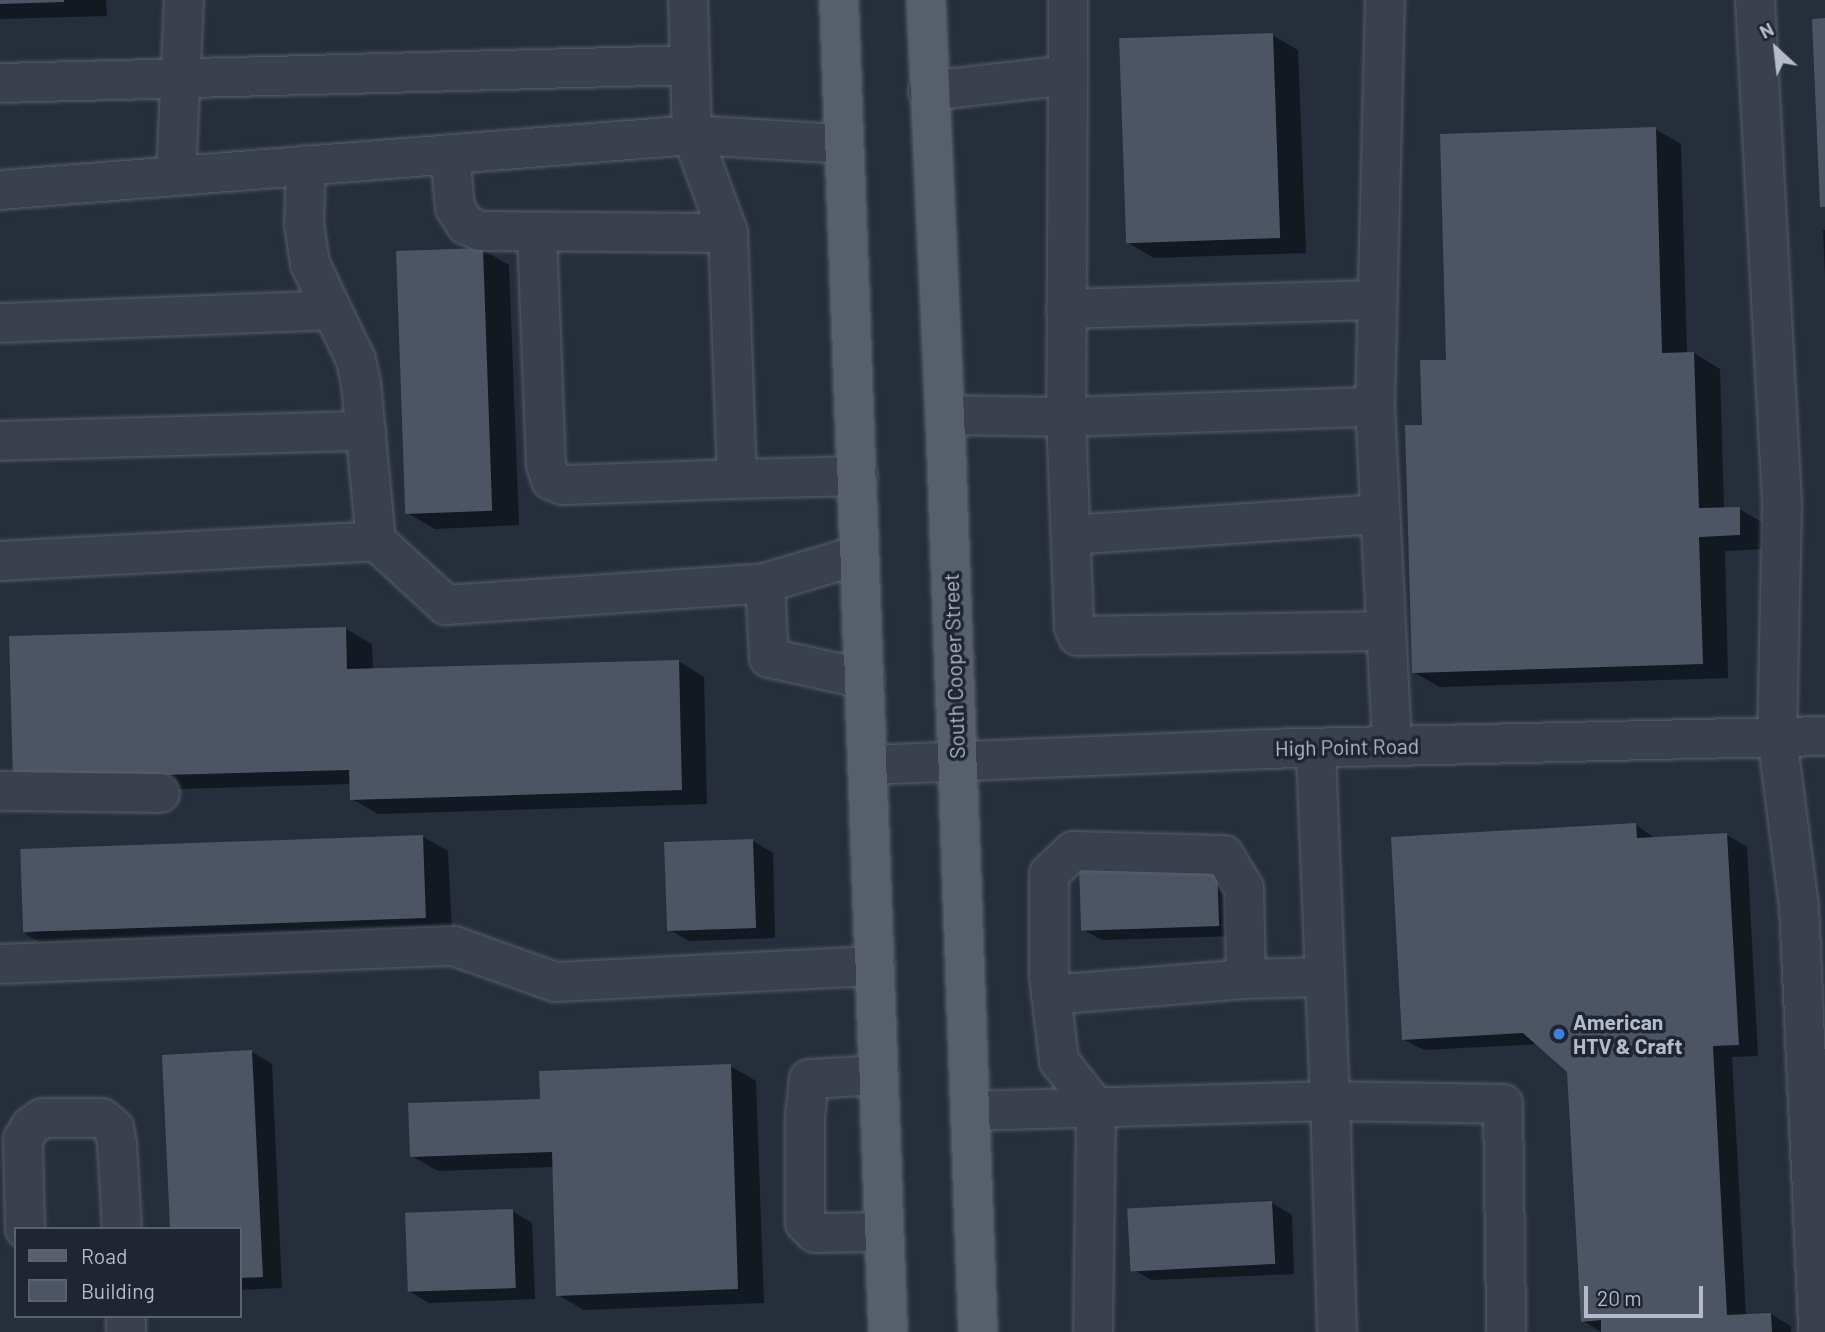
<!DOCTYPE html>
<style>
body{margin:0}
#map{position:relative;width:1825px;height:1332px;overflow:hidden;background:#262e3c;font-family:Barlow,sans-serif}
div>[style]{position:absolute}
.shadow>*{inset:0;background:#0007}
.building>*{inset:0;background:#4d5464;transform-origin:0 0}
.roads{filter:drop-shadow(0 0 2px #585e6a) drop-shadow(0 0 2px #585e6a)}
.minor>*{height:38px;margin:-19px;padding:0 19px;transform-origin:19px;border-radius:19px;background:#3a404c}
.major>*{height:38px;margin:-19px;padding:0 19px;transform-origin:19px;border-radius:19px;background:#585f6c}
.dots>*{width:19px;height:19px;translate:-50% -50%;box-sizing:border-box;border:4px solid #1f2531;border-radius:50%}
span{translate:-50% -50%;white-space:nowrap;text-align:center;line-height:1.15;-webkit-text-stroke:7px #1f2531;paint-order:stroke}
.street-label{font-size:21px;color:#b6bbc7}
.poi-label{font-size:21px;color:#b6bbc7;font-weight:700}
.left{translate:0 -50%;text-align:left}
.legend{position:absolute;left:14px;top:1227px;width:228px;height:91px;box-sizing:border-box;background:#1f2531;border:2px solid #5b616d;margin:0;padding:9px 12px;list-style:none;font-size:21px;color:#b6bbc7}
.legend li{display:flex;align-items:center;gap:14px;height:35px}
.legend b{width:35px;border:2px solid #5b616d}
.north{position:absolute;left:1741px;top:14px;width:70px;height:70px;-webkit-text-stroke:5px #1f2531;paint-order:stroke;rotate:333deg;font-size:19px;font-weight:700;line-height:28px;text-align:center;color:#b6bbc7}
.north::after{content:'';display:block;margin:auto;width:24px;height:32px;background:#b6bbc7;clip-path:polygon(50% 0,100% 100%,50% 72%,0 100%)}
.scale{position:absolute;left:1584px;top:1286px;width:119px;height:32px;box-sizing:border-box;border:4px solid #b6bbc7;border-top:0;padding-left:9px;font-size:21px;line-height:24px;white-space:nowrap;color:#b6bbc7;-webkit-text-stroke:5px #1f2531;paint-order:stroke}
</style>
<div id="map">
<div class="shadow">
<div style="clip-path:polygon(0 0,106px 0,107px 16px,0 19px)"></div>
<div style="clip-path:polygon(1272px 35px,1298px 50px,1306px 253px,1154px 258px,1128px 243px)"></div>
<div style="clip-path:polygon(1655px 129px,1681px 144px,1687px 354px,1694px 353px,1720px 369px,1724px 509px,1739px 509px,1765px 524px,1766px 549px,1725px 551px,1728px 678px,1440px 687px,1413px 672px,1424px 426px,1448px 361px)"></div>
<div style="clip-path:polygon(1823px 230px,1825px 230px,1825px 275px)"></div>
<div style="clip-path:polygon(483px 250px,509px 265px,519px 525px,435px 529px,409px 514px)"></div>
<div style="clip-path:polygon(346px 629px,372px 644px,373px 670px,678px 661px,704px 677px,707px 804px,378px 814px,352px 799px,352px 784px,41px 793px)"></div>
<div style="clip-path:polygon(1636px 825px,1656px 839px,1727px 835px,1747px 847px,1758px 1056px,1732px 1057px,1746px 1316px,1771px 1314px,1791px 1326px,1791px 1332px,1601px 1332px,1583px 1321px,1569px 1071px,1538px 1044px,1424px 1050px,1403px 1039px)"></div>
<div style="clip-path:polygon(422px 836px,448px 851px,452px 932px,51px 949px,25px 934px)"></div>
<div style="clip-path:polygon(753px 841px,773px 853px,775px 938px,689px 941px,668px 929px)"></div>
<div style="clip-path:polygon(1081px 871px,1237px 878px,1238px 936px,1102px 940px,1082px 929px)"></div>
<div style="clip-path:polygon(252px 1052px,272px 1064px,282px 1288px,240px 1290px,240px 1229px)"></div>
<div style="clip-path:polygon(730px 1066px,756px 1081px,764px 1303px,584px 1310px,558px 1295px,554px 1167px,438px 1171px,412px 1156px,542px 1101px)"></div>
<div style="clip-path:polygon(1272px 1203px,1292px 1215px,1294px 1274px,1151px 1280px,1131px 1268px)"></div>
<div style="clip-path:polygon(512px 1211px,532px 1223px,535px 1299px,429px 1303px,409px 1291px)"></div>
</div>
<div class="building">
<div style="clip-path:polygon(0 0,64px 0,64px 2px,0 4px)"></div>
<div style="clip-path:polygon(1825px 18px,1825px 207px,1820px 207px,1812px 19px)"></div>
<div style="left:1273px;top:33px;width:205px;height:154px;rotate:88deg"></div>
<div style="clip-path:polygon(1656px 127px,1662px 353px,1694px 352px,1699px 508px,1740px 507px,1740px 535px,1699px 537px,1703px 664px,1412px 673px,1405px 425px,1422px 425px,1420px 360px,1446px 360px,1440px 134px)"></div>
<div style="left:483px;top:248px;width:263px;height:87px;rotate:88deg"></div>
<div style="clip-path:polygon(346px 627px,347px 669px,679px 660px,682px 790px,350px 800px,349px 770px,13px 779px,9px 636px)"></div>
<div style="clip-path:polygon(1636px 823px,1637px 838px,1727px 833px,1739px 1045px,1713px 1046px,1727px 1315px,1771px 1313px,1772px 1332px,1601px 1332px,1601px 1320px,1581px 1322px,1567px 1072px,1523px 1033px,1402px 1040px,1391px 837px)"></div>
<div style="left:423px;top:835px;width:83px;height:403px;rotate:88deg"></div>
<div style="left:753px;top:839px;width:89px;height:89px;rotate:88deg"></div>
<div style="left:1217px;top:865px;width:61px;height:138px;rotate:88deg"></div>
<div style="clip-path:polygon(252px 1050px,263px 1277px,240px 1278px,240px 1229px,170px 1229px,162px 1055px)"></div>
<div style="clip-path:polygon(731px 1064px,738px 1289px,556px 1296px,552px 1152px,410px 1157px,408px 1103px,540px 1099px,539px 1071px)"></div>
<div style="left:1272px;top:1201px;width:63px;height:145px;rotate:87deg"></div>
<div style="left:513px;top:1209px;width:79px;height:108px;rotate:88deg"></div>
</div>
<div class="roads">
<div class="minor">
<div style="left:688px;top:0;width:135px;rotate:88.3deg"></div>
<div style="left:692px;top:135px;width:152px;rotate:3.4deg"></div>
<div style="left:1068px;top:0;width:75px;rotate:90deg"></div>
<div style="left:1755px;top:0;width:505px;rotate:86.93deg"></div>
<div style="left:1782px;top:504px;width:233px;rotate:91.2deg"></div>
<div style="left:1777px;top:737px;width:170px;rotate:82.6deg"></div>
<div style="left:1799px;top:906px;width:426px;rotate:87.4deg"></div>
<div style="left:0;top:83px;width:690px;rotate:-1.49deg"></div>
<div style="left:928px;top:91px;width:141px;rotate:-6.5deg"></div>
<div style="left:1068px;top:75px;width:342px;rotate:90.3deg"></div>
<div style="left:1066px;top:417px;width:210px;rotate:87.8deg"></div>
<div style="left:1074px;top:627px;width:10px;rotate:66deg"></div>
<div style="left:1078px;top:636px;width:308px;rotate:-0.9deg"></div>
<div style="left:450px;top:154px;width:54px;rotate:84.7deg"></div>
<div style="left:455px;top:208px;width:20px;rotate:57deg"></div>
<div style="left:466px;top:225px;width:15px;rotate:23deg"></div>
<div style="left:480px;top:231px;width:248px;rotate:0.5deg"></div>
<div style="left:306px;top:165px;width:59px;rotate:91.9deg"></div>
<div style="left:304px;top:224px;width:40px;rotate:81.5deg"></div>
<div style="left:310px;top:264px;width:106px;rotate:64.4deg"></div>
<div style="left:356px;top:360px;width:24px;rotate:78deg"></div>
<div style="left:361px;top:383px;width:159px;rotate:84.6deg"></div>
<div style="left:176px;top:176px;width:176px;rotate:-87.4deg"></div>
<div style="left:0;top:190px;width:694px;rotate:-4.54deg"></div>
<div style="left:692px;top:135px;width:104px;rotate:69.8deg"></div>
<div style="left:728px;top:233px;width:246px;rotate:87.9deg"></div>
<div style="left:737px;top:479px;width:121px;rotate:-1.4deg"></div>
<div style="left:537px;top:233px;width:232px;rotate:87.8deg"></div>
<div style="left:546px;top:465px;width:16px;rotate:72deg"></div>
<div style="left:551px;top:480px;width:13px;rotate:23deg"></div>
<div style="left:563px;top:485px;width:174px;rotate:-2deg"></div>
<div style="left:1066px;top:309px;width:311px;rotate:-1.7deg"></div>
<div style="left:0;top:323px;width:331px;rotate:-2.2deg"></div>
<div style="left:1375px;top:407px;width:339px;rotate:87.1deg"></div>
<div style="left:945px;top:415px;width:121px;rotate:0.9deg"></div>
<div style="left:1066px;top:417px;width:309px;rotate:-1.9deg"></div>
<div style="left:1375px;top:407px;width:407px;rotate:-88.6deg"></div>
<div style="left:0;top:441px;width:366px;rotate:-1.6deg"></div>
<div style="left:1071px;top:535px;width:310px;rotate:-3.9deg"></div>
<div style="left:0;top:561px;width:377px;rotate:-3deg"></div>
<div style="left:376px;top:541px;width:95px;rotate:42.4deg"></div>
<div style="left:446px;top:605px;width:320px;rotate:-3.9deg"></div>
<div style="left:765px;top:583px;width:75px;rotate:86.9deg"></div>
<div style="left:769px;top:658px;width:98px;rotate:12.3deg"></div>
<div style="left:765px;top:583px;width:98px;rotate:-16.6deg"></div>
<div style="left:869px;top:765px;width:392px;rotate:-2.3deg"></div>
<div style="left:1261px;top:749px;width:564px;rotate:-1.32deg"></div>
<div style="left:0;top:791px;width:160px;rotate:0.7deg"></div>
<div style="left:0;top:964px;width:454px;rotate:-2.3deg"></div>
<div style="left:454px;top:946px;width:107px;rotate:19.6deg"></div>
<div style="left:555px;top:982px;width:321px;rotate:-2.9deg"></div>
<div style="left:1051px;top:995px;width:196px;rotate:-4.7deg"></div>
<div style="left:879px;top:1075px;width:70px;rotate:176.7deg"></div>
<div style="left:809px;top:1079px;width:36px;rotate:96deg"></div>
<div style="left:805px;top:1115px;width:108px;rotate:90deg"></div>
<div style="left:805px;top:1223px;width:14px;rotate:45deg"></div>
<div style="left:815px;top:1233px;width:69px;rotate:-0.8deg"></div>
<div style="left:970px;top:1111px;width:360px;rotate:-1.6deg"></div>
<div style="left:1330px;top:1101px;width:353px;rotate:-92.3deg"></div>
<div style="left:25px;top:1229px;width:90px;rotate:-91.3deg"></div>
<div style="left:23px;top:1139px;width:15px;rotate:-58deg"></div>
<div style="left:31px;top:1126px;width:14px;rotate:-34deg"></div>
<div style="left:43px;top:1118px;width:59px"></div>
<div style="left:102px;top:1118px;width:16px;rotate:40deg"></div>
<div style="left:114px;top:1128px;width:15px;rotate:79deg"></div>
<div style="left:117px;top:1143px;width:86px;rotate:86.7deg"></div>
<div style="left:126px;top:1316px;width:16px;rotate:90deg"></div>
<div style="left:1093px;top:1332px;width:224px;rotate:-89.2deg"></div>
<div style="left:1096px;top:1108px;width:60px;rotate:-128.2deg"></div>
<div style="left:1059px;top:1061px;width:86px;rotate:-96.7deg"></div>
<div style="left:1049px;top:976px;width:102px;rotate:-90deg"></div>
<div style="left:1049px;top:874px;width:33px;rotate:-44deg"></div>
<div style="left:1073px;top:851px;width:151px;rotate:1.5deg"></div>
<div style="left:1224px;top:855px;width:39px;rotate:59deg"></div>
<div style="left:1244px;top:888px;width:91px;rotate:88.7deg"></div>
<div style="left:1246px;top:979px;width:79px;rotate:-1.5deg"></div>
<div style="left:1337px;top:1332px;width:231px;rotate:-91.7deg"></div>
<div style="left:1330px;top:1101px;width:173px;rotate:1deg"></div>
<div style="left:1503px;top:1104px;width:228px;rotate:89.2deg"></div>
</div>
<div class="major">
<div style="left:839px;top:0;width:1333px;rotate:87.89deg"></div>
<div style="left:926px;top:0;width:415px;rotate:87.4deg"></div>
<div style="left:945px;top:415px;width:918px;rotate:87.94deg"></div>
</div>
</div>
<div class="dots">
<div style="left:1559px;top:1034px;background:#3f7fe0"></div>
</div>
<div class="street-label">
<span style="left:954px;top:666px;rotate:-92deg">South Cooper Street</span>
<span style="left:1347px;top:747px;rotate:-1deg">High Point Road</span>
</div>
<div class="poi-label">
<span class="left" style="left:1573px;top:1034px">American<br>HTV &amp; Craft</span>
</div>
<ul class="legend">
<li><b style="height:9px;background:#585f6c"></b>Road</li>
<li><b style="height:19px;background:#4d5464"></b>Building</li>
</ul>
<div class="north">N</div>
<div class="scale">20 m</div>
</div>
